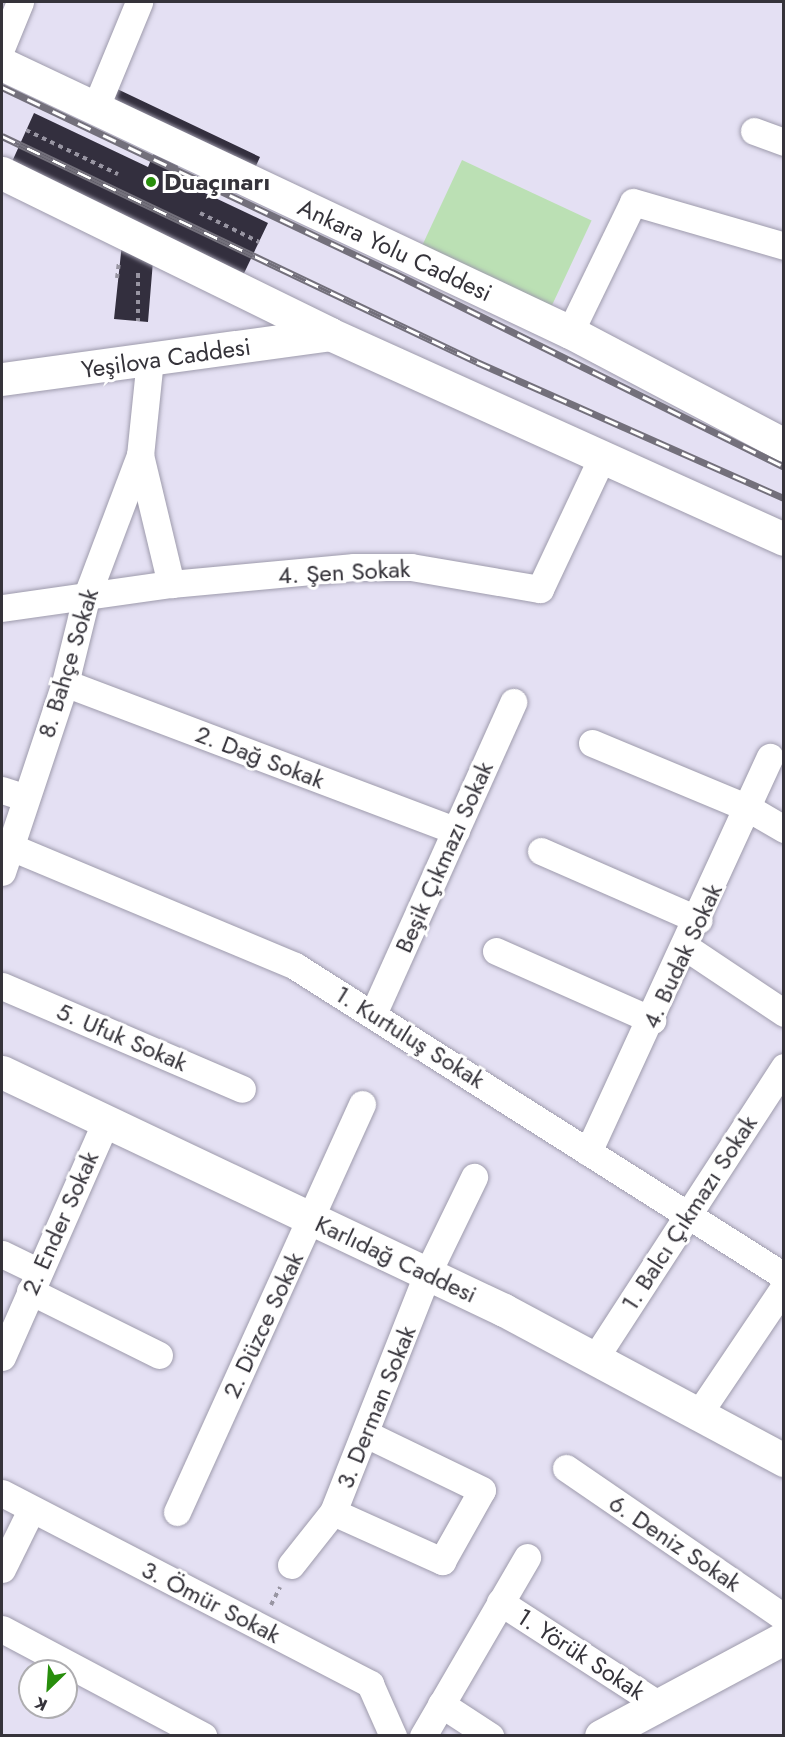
<!DOCTYPE html>
<meta charset="utf-8">
<style>
body{margin:0}
#map{position:relative;width:785px;height:1737px;overflow:hidden;background:#e4e0f3;font-family:Jost,sans-serif}
div>[style]{position:absolute}
.green>*{inset:0;background:#bbe0b4;transform-origin:0 0}
.building>*{inset:0;background:#332f3e}
.path>*{height:4px;margin-top:-2px;transform-origin:0;background:repeating-linear-gradient(90deg,#9895a2 0 4.5px,transparent 0 9px)}
.roads{filter:drop-shadow(0 0 2px #9e9bac) drop-shadow(0 0 2px #9e9bac)}
.minor>*{height:27px;margin:-13.5px;padding:0 13.5px;transform-origin:13.5px;border-radius:13.5px;background:#fff}
.major>*{height:33px;margin:-16.5px;padding:0 16.5px;transform-origin:16.5px;border-radius:16.5px;background:#fff}
.highway>*{height:33px;margin:-16.5px;padding:0 16.5px;transform-origin:16.5px;border-radius:16.5px;background:#fff}
.rail>*{height:7px;margin-top:-3.5px;transform-origin:0;background:repeating-linear-gradient(90deg,#fff 0 14px,#73707b 0 28px);box-sizing:border-box;border-block:2px solid #73707b}
.dots>*{width:16px;height:16px;translate:-50% -50%;box-sizing:border-box;border:3px solid #fff;border-radius:50%}
span{translate:-50% -50%;white-space:nowrap;text-align:center;line-height:1.15;-webkit-text-stroke:6px #fff;paint-order:stroke}
.poi-label{font-size:24px;color:#35333a;font-weight:700}
.left{translate:0 -50%;text-align:left}
.street-label{font-size:24px;color:#35333a}
.frame{position:absolute;inset:0;border:3px solid #35333a;pointer-events:none}
.north{position:absolute;left:18px;top:1659px;width:60px;height:60px;box-sizing:border-box;background:#fff;border:2px solid #aeadb0;border-radius:50%;rotate:205deg;font-size:16px;font-weight:700;line-height:24px;text-align:center;color:#35333a}
.north::after{content:'';display:block;margin:auto;width:21px;height:27px;background:#288e0c;clip-path:polygon(50% 0,100% 100%,50% 72%,0 100%)}
</style>
<div id="map">
<div class="green">
<div style="left:462px;top:160px;width:143px;height:97px;rotate:25deg"></div>
</div>
<div class="building">
<div style="clip-path:polygon(113px 87px,260px 157px,250px 179px,186px 148px,173px 178px,268px 223px,237px 288px,154px 249px,148px 322px,114px 319px,123px 234px,6px 175px,34px 113px,148px 167px,161px 136px,104px 109px)"></div>
</div>
<div class="path">
<div style="left:26px;top:130px;width:102px;rotate:25.6deg"></div>
<div style="left:200px;top:213px;width:66px;rotate:26.2deg"></div>
<div style="left:138px;top:273px;width:48px;rotate:90deg"></div>
<div style="left:117px;top:278px;width:16px;rotate:-83deg"></div>
<div style="left:271px;top:1605px;width:20px;rotate:-63deg"></div>
</div>
<div class="roads">
<div class="minor">
<div style="left:2px;top:46px;width:48px;rotate:-67.8deg"></div>
<div style="left:95px;top:109px;width:116px;rotate:-67.6deg"></div>
<div style="left:754px;top:131px;width:32px;rotate:20deg"></div>
<div style="left:570px;top:332px;width:144px;rotate:-64.1deg"></div>
<div style="left:633px;top:202px;width:157px;rotate:16.2deg"></div>
<div style="left:150px;top:359px;width:97px;rotate:95.9deg"></div>
<div style="left:140px;top:455px;width:133px;rotate:76.5deg"></div>
<div style="left:2px;top:608px;width:171px;rotate:-8.1deg"></div>
<div style="left:171px;top:584px;width:184px;rotate:-5.3deg"></div>
<div style="left:354px;top:567px;width:57px"></div>
<div style="left:411px;top:567px;width:131px;rotate:9.7deg"></div>
<div style="left:540px;top:589px;width:146px;rotate:-64.8deg"></div>
<div style="left:65px;top:683px;width:418px;rotate:20.7deg"></div>
<div style="left:592px;top:743px;width:169px;rotate:22.6deg"></div>
<div style="left:748px;top:808px;width:42px;rotate:30.3deg"></div>
<div style="left:2px;top:790px;width:25px;rotate:18deg"></div>
<div style="left:11px;top:847px;width:308px;rotate:22.7deg"></div>
<div style="left:295px;top:966px;width:579px;rotate:32.37deg"></div>
<div style="left:541px;top:851px;width:172px;rotate:23.6deg"></div>
<div style="left:2px;top:872px;width:199px;rotate:-71.6deg"></div>
<div style="left:65px;top:683px;width:88px;rotate:-76.1deg"></div>
<div style="left:86px;top:598px;width:153px;rotate:-69.3deg"></div>
<div style="left:687px;top:948px;width:117px;rotate:33.8deg"></div>
<div style="left:496px;top:951px;width:171px;rotate:23.9deg"></div>
<div style="left:2px;top:986px;width:261px;rotate:23.2deg"></div>
<div style="left:374px;top:1012px;width:340px;rotate:-65.8deg"></div>
<div style="left:588px;top:1152px;width:435px;rotate:-65.3deg"></div>
<div style="left:2px;top:1254px;width:41px;rotate:25.9deg"></div>
<div style="left:30px;top:1291px;width:144px;rotate:26.4deg"></div>
<div style="left:2px;top:1357px;width:256px;rotate:-66.2deg"></div>
<div style="left:595px;top:1358px;width:347px;rotate:-57deg"></div>
<div style="left:699px;top:1413px;width:152px;rotate:-56deg"></div>
<div style="left:566px;top:1468px;width:264px;rotate:34.4deg"></div>
<div style="left:2px;top:1493px;width:415px;rotate:27.4deg"></div>
<div style="left:370px;top:1684px;width:57px;rotate:66.1deg"></div>
<div style="left:177px;top:1512px;width:448px;rotate:-65.6deg"></div>
<div style="left:333px;top:1512px;width:120px;rotate:24.2deg"></div>
<div style="left:442px;top:1561px;width:81px;rotate:-60.6deg"></div>
<div style="left:482px;top:1490px;width:127px;rotate:-154.2deg"></div>
<div style="left:291px;top:1565px;width:68px;rotate:-51.6deg"></div>
<div style="left:333px;top:1512px;width:256px;rotate:-68.4deg"></div>
<div style="left:427px;top:1274px;width:108px;rotate:-64.1deg"></div>
<div style="left:2px;top:1569px;width:66px;rotate:-63.8deg"></div>
<div style="left:500px;top:1602px;width:192px;rotate:32.9deg"></div>
<div style="left:2px;top:1629px;width:228px;rotate:28deg"></div>
<div style="left:441px;top:1704px;width:59px;rotate:33.1deg"></div>
<div style="left:423px;top:1736px;width:207px;rotate:-59.8deg"></div>
</div>
<div class="major">
<div style="left:2px;top:379px;width:331px;rotate:-7.8deg"></div>
<div style="left:2px;top:1072px;width:556px;rotate:25.37deg"></div>
<div style="left:504px;top:1310px;width:318px;rotate:28.2deg"></div>
<div style="left:601px;top:1736px;width:208px;rotate:-28.2deg"></div>
</div>
<div class="highway">
<div style="left:2px;top:64px;width:628px;rotate:25.26deg"></div>
<div style="left:570px;top:332px;width:242px;rotate:27.8deg"></div>
<div style="left:2px;top:173px;width:365px;rotate:26.1deg"></div>
<div style="left:330px;top:334px;width:498px;rotate:24.3deg"></div>
</div>
</div>
<div class="rail">
<div style="left:2px;top:87px;width:432px;rotate:25.4deg"></div>
<div style="left:392px;top:272px;width:438px;rotate:26.4deg"></div>
<div style="left:2px;top:136px;width:526px;rotate:25.44deg"></div>
<div style="left:477px;top:362px;width:336px;rotate:23.9deg"></div>
</div>
<div class="dots">
<div style="left:151px;top:182px;background:#288e0c"></div>
</div>
<div class="poi-label">
<span class="left" style="left:164px;top:182px">Duaçınarı</span>
</div>
<div class="street-label">
<span style="left:395px;top:250px;rotate:25deg">Ankara Yolu Caddesi</span>
<span style="left:166px;top:358px;rotate:-8deg">Yeşilova Caddesi</span>
<span style="left:344px;top:572px;rotate:-3deg">4. Şen Sokak</span>
<span style="left:68px;top:663px;rotate:-73deg">8. Bahçe Sokak</span>
<span style="left:260px;top:757px;rotate:21deg">2. Dağ Sokak</span>
<span style="left:444px;top:857px;rotate:-66deg">Beşik Çıkmazı Sokak</span>
<span style="left:682px;top:956px;rotate:-65deg">4. Budak Sokak</span>
<span style="left:122px;top:1037px;rotate:23deg">5. Ufuk Sokak</span>
<span style="left:410px;top:1037px;rotate:32deg">1. Kurtuluş Sokak</span>
<span style="left:689px;top:1213px;rotate:-57deg">1. Balcı Çıkmazı Sokak</span>
<span style="left:60px;top:1223px;rotate:-66deg">2. Ender Sokak</span>
<span style="left:396px;top:1259px;rotate:25deg">Karlıdağ Caddesi</span>
<span style="left:263px;top:1325px;rotate:-65deg">2. Düzce Sokak</span>
<span style="left:376px;top:1407px;rotate:-68deg">3. Derman Sokak</span>
<span style="left:675px;top:1543px;rotate:34deg">6. Deniz Sokak</span>
<span style="left:211px;top:1602px;rotate:27deg">3. Ömür Sokak</span>
<span style="left:581px;top:1654px;rotate:33deg">1. Yörük Sokak</span>
</div>
<div class="frame"></div>
<div class="north">K</div>
</div>
